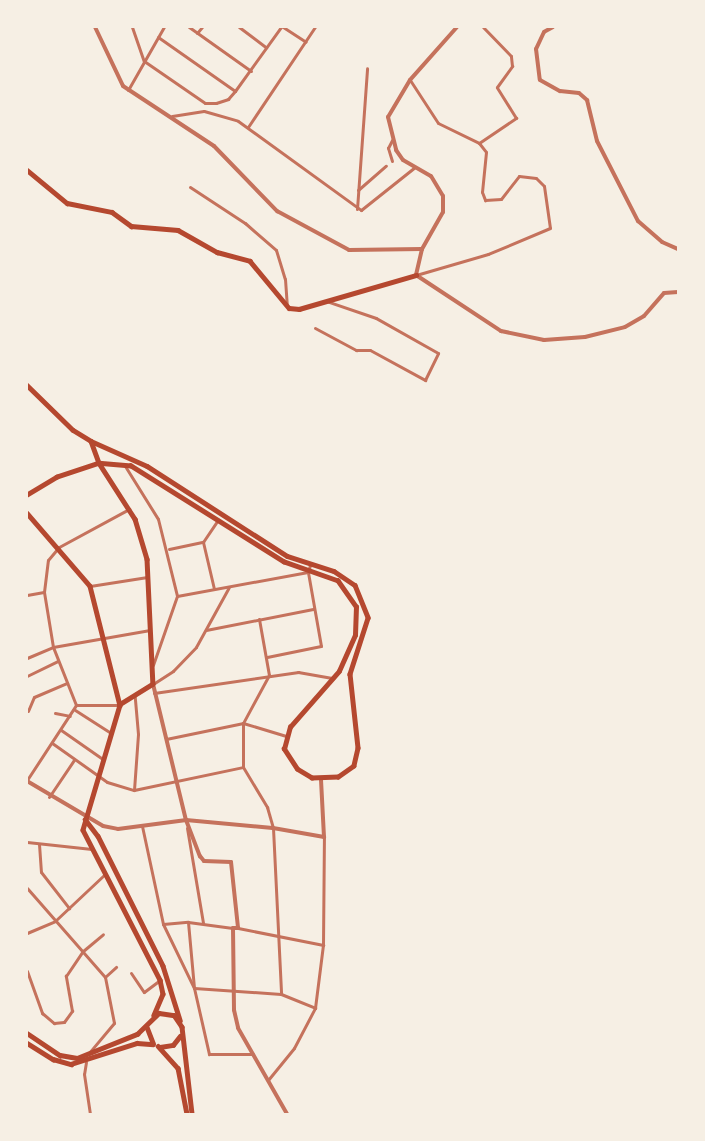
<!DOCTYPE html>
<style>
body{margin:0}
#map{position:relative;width:705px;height:1141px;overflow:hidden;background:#f6efe4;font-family:Commissioner,sans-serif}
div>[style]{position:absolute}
.minor>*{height:3px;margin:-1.5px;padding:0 1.5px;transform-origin:1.5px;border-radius:1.5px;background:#c5725c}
.tertiary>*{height:4px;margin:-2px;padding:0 2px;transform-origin:2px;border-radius:2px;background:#c5725c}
.secondary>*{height:4.5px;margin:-2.25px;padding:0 2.25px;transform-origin:2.25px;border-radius:2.25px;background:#b5482f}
span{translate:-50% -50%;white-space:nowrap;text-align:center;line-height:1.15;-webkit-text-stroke:5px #f6efe4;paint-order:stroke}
.frame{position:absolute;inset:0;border:28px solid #f6efe4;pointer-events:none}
</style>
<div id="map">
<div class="minor">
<div style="left:132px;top:27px;width:36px;rotate:71deg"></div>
<div style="left:144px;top:61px;width:74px;rotate:34.5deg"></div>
<div style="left:205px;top:103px;width:11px"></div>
<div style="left:216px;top:103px;width:13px;rotate:-18deg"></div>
<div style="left:228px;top:99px;width:11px;rotate:-49deg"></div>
<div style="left:235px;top:91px;width:79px;rotate:-54.3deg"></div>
<div style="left:189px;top:27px;width:76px;rotate:35.4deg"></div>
<div style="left:239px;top:27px;width:34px;rotate:37deg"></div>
<div style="left:283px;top:27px;width:27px;rotate:33deg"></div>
<div style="left:197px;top:33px;width:8px;rotate:-50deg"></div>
<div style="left:158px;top:37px;width:94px;rotate:35deg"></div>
<div style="left:410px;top:80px;width:51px;rotate:56.9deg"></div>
<div style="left:438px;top:123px;width:46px;rotate:26deg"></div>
<div style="left:479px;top:143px;width:11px;rotate:52deg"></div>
<div style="left:486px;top:152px;width:40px;rotate:95.7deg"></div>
<div style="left:482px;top:192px;width:9px;rotate:69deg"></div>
<div style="left:485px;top:200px;width:16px;rotate:-4deg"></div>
<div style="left:501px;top:199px;width:29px;rotate:-52deg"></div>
<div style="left:519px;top:176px;width:17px;rotate:7deg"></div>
<div style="left:536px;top:178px;width:11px;rotate:45deg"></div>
<div style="left:544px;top:186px;width:42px;rotate:81.9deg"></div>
<div style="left:550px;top:228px;width:67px;rotate:157.2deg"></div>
<div style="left:488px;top:254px;width:75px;rotate:163.7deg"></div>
<div style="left:128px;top:90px;width:73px;rotate:-60.3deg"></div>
<div style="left:172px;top:116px;width:32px;rotate:-9deg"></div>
<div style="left:204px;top:111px;width:35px;rotate:16deg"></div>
<div style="left:238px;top:121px;width:152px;rotate:35.9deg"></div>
<div style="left:361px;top:210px;width:69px;rotate:-38.5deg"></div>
<div style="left:248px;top:127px;width:120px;rotate:-56.2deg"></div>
<div style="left:479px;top:143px;width:45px;rotate:-34deg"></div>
<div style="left:516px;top:118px;width:36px;rotate:-122deg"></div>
<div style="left:497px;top:87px;width:26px;rotate:-54deg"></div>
<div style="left:512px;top:66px;width:10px;rotate:-96deg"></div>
<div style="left:511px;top:56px;width:40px;rotate:-134deg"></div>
<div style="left:392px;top:161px;width:14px;rotate:-107deg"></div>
<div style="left:388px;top:148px;width:9px;rotate:-63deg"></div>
<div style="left:190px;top:187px;width:66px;rotate:33.2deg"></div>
<div style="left:245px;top:223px;width:41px;rotate:41.1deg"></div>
<div style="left:276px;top:250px;width:30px;rotate:73deg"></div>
<div style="left:285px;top:279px;width:27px;rotate:86deg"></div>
<div style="left:358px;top:190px;width:37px;rotate:-41deg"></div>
<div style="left:357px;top:209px;width:141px;rotate:-85.9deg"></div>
<div style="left:315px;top:328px;width:47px;rotate:28.2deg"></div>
<div style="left:356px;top:350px;width:14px"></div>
<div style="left:370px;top:350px;width:63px;rotate:28.6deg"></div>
<div style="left:425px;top:380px;width:30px;rotate:-64deg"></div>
<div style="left:438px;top:353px;width:71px;rotate:-150.6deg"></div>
<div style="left:376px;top:318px;width:53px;rotate:-161.2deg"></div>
<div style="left:125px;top:466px;width:62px;rotate:58.1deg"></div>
<div style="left:158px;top:519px;width:79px;rotate:76.1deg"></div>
<div style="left:177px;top:596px;width:73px;rotate:109.2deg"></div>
<div style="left:203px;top:542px;width:48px;rotate:76.8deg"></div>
<div style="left:169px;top:549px;width:35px;rotate:-12deg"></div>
<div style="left:203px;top:542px;width:27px;rotate:-56deg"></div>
<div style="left:90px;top:586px;width:58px;rotate:-9deg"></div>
<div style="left:27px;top:595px;width:17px;rotate:-10deg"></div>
<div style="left:177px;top:596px;width:133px;rotate:-10.4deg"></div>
<div style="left:259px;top:619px;width:57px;rotate:79.9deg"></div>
<div style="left:269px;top:675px;width:55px;rotate:118.4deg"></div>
<div style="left:243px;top:723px;width:44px;rotate:90deg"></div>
<div style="left:243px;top:767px;width:47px;rotate:59deg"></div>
<div style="left:267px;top:807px;width:22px;rotate:74deg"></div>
<div style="left:273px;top:828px;width:166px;rotate:87.2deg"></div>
<div style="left:206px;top:630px;width:109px;rotate:-11.1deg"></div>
<div style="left:267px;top:657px;width:55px;rotate:-11.5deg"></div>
<div style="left:321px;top:646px;width:75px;rotate:-100deg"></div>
<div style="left:308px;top:572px;width:7px;rotate:-74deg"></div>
<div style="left:27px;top:658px;width:28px;rotate:-23deg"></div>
<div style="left:53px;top:647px;width:97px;rotate:-10deg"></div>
<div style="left:27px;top:676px;width:34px;rotate:-26deg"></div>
<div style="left:153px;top:684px;width:24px;rotate:-33deg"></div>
<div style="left:173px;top:671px;width:33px;rotate:-46deg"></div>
<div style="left:196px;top:647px;width:68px;rotate:-61.2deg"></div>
<div style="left:154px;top:693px;width:146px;rotate:-8.3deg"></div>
<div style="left:298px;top:672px;width:36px;rotate:10deg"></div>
<div style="left:76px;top:705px;width:44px"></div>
<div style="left:75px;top:710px;width:43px;rotate:32.6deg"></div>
<div style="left:28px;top:711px;width:15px;rotate:-67deg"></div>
<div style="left:34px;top:697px;width:36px;rotate:-23deg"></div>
<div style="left:55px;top:713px;width:15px;rotate:11deg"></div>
<div style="left:61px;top:730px;width:52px;rotate:34.9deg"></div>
<div style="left:166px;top:739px;width:79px;rotate:-11.7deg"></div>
<div style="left:243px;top:723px;width:45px;rotate:16.8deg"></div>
<div style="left:52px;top:743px;width:67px;rotate:35.3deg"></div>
<div style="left:107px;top:782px;width:28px;rotate:17deg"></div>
<div style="left:134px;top:790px;width:111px;rotate:-11.9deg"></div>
<div style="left:27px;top:780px;width:90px;rotate:-56.8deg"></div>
<div style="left:76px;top:705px;width:62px;rotate:-111.6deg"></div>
<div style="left:53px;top:647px;width:56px;rotate:-99.3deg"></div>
<div style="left:44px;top:592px;width:32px;rotate:-83deg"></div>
<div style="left:48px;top:560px;width:17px;rotate:-50deg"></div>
<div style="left:59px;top:547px;width:80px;rotate:-28.5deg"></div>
<div style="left:134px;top:790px;width:56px;rotate:-85.9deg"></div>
<div style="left:138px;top:734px;width:38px;rotate:-95deg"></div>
<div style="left:49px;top:797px;width:45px;rotate:-56deg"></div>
<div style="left:142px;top:826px;width:100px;rotate:77.9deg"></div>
<div style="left:163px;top:924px;width:71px;rotate:64.2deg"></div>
<div style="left:194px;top:988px;width:68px;rotate:77.2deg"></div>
<div style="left:209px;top:1054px;width:44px"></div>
<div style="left:187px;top:828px;width:96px;rotate:80.4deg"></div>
<div style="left:27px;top:842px;width:65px;rotate:6.1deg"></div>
<div style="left:39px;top:844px;width:28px;rotate:86deg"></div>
<div style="left:41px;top:872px;width:46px;rotate:52.1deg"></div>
<div style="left:27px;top:888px;width:118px;rotate:48.8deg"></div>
<div style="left:105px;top:977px;width:47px;rotate:78.9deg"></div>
<div style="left:114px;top:1023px;width:39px;rotate:130deg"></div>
<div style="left:188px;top:922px;width:66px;rotate:84.8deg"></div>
<div style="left:194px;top:988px;width:87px;rotate:3.9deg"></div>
<div style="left:281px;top:994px;width:37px;rotate:22deg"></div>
<div style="left:163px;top:924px;width:25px;rotate:-5deg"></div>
<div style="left:188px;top:922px;width:45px;rotate:7.6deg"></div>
<div style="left:238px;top:928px;width:87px;rotate:11.3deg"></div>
<div style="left:27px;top:933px;width:30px;rotate:-23deg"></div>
<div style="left:55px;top:921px;width:69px;rotate:-43.2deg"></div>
<div style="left:27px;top:971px;width:45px;rotate:70.3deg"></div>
<div style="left:42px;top:1013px;width:16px;rotate:40deg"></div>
<div style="left:54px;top:1023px;width:10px;rotate:-6deg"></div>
<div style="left:64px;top:1022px;width:14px;rotate:-54deg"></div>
<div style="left:72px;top:1011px;width:36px;rotate:-100deg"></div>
<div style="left:66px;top:976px;width:30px;rotate:-56deg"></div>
<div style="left:83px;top:951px;width:26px;rotate:-40deg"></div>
<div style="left:131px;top:973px;width:23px;rotate:56deg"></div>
<div style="left:144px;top:992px;width:20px;rotate:-37deg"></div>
<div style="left:105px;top:977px;width:15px;rotate:-42deg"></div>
<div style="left:86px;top:1062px;width:12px;rotate:99deg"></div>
<div style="left:84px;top:1074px;width:40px;rotate:81.5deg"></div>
<div style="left:268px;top:1080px;width:41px;rotate:-50.9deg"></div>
<div style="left:294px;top:1048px;width:45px;rotate:-62.3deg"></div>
<div style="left:315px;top:1008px;width:64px;rotate:-82.8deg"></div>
<div style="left:323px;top:945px;width:108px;rotate:-89.5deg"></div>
</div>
<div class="tertiary">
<div style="left:95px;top:27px;width:65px;rotate:64.6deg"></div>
<div style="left:123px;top:86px;width:109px;rotate:33.4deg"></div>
<div style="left:214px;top:146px;width:91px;rotate:45.9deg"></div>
<div style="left:277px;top:211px;width:82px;rotate:28.4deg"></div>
<div style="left:349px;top:250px;width:73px;rotate:-0.8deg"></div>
<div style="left:457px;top:27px;width:71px;rotate:131.6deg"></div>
<div style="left:410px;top:80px;width:43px;rotate:120.7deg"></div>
<div style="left:388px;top:117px;width:34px;rotate:76deg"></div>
<div style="left:396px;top:150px;width:12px;rotate:55deg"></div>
<div style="left:403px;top:160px;width:32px;rotate:30deg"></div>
<div style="left:431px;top:176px;width:23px;rotate:59deg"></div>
<div style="left:443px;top:196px;width:16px;rotate:90deg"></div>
<div style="left:443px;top:212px;width:43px;rotate:119.6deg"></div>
<div style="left:422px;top:249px;width:27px;rotate:103deg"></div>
<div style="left:416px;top:275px;width:102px;rotate:33.4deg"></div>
<div style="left:501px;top:331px;width:44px;rotate:11.8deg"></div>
<div style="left:544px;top:340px;width:41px;rotate:-4.2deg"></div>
<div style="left:585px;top:337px;width:41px;rotate:-14deg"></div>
<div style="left:625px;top:327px;width:22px;rotate:-30deg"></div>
<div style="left:644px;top:316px;width:30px;rotate:-49deg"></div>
<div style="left:664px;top:293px;width:14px;rotate:-4deg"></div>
<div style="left:553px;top:27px;width:10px;rotate:151deg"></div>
<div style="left:544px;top:32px;width:19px;rotate:115deg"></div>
<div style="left:536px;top:49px;width:31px;rotate:83deg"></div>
<div style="left:540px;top:80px;width:23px;rotate:29deg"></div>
<div style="left:560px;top:91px;width:19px;rotate:6deg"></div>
<div style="left:579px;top:93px;width:11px;rotate:41deg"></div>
<div style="left:587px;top:100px;width:42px;rotate:76.3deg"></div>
<div style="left:597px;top:141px;width:90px;rotate:62.9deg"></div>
<div style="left:638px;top:221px;width:32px;rotate:41deg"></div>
<div style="left:662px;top:242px;width:17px;rotate:24deg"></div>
<div style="left:153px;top:684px;width:140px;rotate:76.4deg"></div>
<div style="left:186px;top:820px;width:39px;rotate:69deg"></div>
<div style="left:200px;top:856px;width:6px;rotate:51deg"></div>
<div style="left:204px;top:861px;width:27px;rotate:2deg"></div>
<div style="left:231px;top:862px;width:66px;rotate:83.9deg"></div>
<div style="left:238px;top:928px;width:5px;rotate:180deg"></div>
<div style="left:233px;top:928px;width:82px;rotate:89.3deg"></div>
<div style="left:234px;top:1010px;width:18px;rotate:77deg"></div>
<div style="left:238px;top:1028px;width:99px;rotate:60.3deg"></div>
<div style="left:27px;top:781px;width:88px;rotate:30.6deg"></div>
<div style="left:103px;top:826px;width:15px;rotate:11deg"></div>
<div style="left:118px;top:829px;width:69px;rotate:-7.5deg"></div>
<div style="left:186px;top:820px;width:87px;rotate:5.3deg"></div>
<div style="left:273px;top:828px;width:52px;rotate:10deg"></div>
<div style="left:324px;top:837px;width:57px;rotate:-93deg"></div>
</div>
<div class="secondary">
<div style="left:27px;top:170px;width:52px;rotate:39.5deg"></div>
<div style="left:67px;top:203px;width:46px;rotate:11.3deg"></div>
<div style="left:112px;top:212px;width:24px;rotate:36deg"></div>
<div style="left:131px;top:226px;width:47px;rotate:4.9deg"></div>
<div style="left:178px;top:230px;width:45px;rotate:29.4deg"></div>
<div style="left:217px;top:252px;width:34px;rotate:15deg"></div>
<div style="left:250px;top:261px;width:61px;rotate:50.3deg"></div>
<div style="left:289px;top:308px;width:10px;rotate:6deg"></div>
<div style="left:299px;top:309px;width:122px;rotate:-16.2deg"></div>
<div style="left:27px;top:385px;width:64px;rotate:44.4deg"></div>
<div style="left:73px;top:430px;width:21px;rotate:31deg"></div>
<div style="left:91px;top:441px;width:61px;rotate:24.1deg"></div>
<div style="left:147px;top:466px;width:166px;rotate:32.7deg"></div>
<div style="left:287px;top:556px;width:49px;rotate:17.7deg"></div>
<div style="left:334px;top:571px;width:25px;rotate:34deg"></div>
<div style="left:355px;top:585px;width:35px;rotate:68deg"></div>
<div style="left:368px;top:618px;width:59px;rotate:107.8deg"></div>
<div style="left:350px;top:674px;width:74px;rotate:83.8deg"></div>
<div style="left:358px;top:748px;width:18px;rotate:103deg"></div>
<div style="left:354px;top:766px;width:19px;rotate:145deg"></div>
<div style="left:338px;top:777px;width:26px;rotate:178deg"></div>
<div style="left:312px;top:778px;width:17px;rotate:-149deg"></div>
<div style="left:297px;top:769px;width:24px;rotate:-123deg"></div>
<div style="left:284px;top:749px;width:23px;rotate:-75deg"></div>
<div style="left:290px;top:727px;width:74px;rotate:-48.8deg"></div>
<div style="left:339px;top:671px;width:39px;rotate:-66deg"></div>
<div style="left:355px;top:635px;width:28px;rotate:-88deg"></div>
<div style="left:356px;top:607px;width:32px;rotate:-125deg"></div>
<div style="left:338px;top:581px;width:57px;rotate:-160.6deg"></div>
<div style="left:284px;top:562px;width:181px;rotate:-147.9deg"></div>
<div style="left:131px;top:466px;width:32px;rotate:-175deg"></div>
<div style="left:99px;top:463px;width:44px;rotate:161.6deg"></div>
<div style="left:57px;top:477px;width:35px;rotate:149deg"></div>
<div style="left:91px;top:441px;width:23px;rotate:70deg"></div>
<div style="left:99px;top:463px;width:67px;rotate:57.3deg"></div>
<div style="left:135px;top:519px;width:42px;rotate:73.3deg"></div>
<div style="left:147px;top:559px;width:125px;rotate:87.3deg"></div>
<div style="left:153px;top:684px;width:39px;rotate:148deg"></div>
<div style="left:27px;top:513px;width:96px;rotate:49.2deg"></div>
<div style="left:90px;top:586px;width:123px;rotate:75.9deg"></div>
<div style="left:120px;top:705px;width:130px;rotate:106.5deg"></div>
<div style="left:83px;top:830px;width:169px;rotate:62.8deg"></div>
<div style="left:160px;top:980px;width:14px;rotate:78deg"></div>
<div style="left:163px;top:994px;width:23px;rotate:113deg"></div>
<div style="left:85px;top:819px;width:21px;rotate:53deg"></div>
<div style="left:98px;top:836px;width:145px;rotate:63.4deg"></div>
<div style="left:163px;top:966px;width:57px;rotate:72.5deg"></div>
<div style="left:147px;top:1027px;width:17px;rotate:69deg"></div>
<div style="left:27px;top:1033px;width:40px;rotate:34deg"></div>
<div style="left:60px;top:1055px;width:17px;rotate:10deg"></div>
<div style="left:77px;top:1058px;width:65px;rotate:-21.8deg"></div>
<div style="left:137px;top:1034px;width:30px;rotate:-44deg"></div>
<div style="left:159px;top:1013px;width:15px;rotate:8deg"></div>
<div style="left:174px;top:1015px;width:14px;rotate:56deg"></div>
<div style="left:182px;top:1027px;width:88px;rotate:83.4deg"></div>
<div style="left:27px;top:1043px;width:31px;rotate:32deg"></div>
<div style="left:53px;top:1059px;width:19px;rotate:16deg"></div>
<div style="left:71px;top:1064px;width:69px;rotate:-17.7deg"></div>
<div style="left:137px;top:1043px;width:16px;rotate:4deg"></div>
<div style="left:158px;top:1046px;width:30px;rotate:48deg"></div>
<div style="left:178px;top:1068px;width:47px;rotate:78.9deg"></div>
<div style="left:160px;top:1047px;width:13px;rotate:-9deg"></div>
<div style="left:173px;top:1045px;width:11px;rotate:-52deg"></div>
</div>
<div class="frame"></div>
</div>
